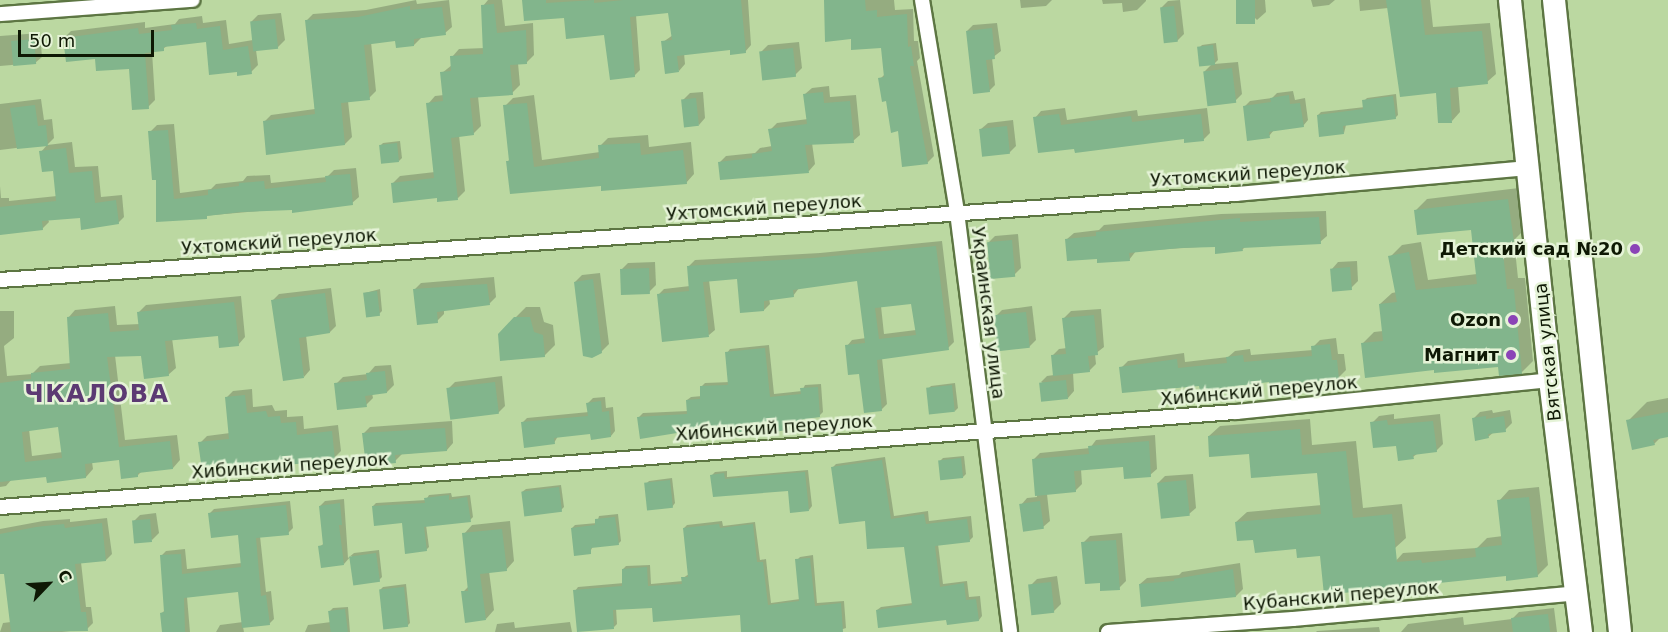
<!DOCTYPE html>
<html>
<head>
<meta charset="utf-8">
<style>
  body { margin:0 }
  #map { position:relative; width:1668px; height:632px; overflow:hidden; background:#bbd8a1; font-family:"DejaVu Sans",sans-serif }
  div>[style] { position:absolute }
  .shadow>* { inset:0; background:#0003 }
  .building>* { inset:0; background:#82b58c; transform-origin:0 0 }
  .roads { filter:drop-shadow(2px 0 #5d7643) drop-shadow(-2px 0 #5d7643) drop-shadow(0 2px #5d7643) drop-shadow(0 -2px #5d7643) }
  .minor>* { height:14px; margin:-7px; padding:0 7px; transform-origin:7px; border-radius:7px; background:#fff }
  .primary>* { height:22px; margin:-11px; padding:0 11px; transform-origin:11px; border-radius:11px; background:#fff }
  .dots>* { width:16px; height:16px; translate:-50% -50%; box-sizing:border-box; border:3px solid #e5f3d7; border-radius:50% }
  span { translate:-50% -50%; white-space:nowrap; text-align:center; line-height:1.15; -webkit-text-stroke:5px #e5f3d7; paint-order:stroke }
  .street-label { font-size:18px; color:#0e1804 }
  .poi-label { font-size:18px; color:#0e1804; font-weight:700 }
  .right { translate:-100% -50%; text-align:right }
  .district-label { font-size:24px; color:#5c3a73; font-weight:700; letter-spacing:1.5px }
  .north { position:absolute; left:18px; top:554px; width:60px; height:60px; -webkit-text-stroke:4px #e5f3d7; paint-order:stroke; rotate:65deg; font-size:16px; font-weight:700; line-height:24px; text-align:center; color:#0e1804 }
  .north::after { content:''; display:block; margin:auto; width:21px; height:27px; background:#0e1804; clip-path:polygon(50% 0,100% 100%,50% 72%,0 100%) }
  .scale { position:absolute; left:18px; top:30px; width:136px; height:27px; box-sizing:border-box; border:3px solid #0e1804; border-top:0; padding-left:8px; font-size:18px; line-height:21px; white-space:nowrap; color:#0e1804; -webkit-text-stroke:4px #e5f3d7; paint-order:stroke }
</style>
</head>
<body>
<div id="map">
  <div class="shadow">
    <div style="clip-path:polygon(416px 0,417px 4px,449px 0,452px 27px,445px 33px,421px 38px,414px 45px,396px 39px,371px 42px,376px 91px,369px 98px,348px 101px,352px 137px,345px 144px,264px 122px,271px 115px,315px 109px,306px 21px,313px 14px,366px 10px)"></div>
    <div style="clip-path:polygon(488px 0,502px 0,505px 26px,533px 23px,534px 55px,527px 62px,518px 63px,520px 85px,512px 93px,478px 96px,481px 126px,473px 134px,459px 135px,465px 191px,458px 198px,438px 196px,392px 184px,400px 176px,435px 172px,428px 104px,435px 96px,444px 95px,442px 73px,452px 65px,452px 57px,459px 49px,485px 48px,483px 6px)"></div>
    <div style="clip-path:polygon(525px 0,748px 0,751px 45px,745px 52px,731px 49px,684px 53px,685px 64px,679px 71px,663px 42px,673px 35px,670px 11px,636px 15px,640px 70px,634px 76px,606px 33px)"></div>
    <div style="clip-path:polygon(824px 0,894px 0,895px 10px,913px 9px,914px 41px,918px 41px,920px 58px,917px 61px,934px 156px,927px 163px,900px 130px,887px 100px,880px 79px,885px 74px,882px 47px,852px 37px)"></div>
    <div style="clip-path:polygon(1020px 0,1052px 0,1046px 6px,1021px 8px)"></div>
    <div style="clip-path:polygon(1102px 0,1146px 0,1146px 1px,1137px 10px,1123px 12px,1122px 3px,1103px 4px)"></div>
    <div style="clip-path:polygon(1180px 0,1184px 34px,1177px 41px,1161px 8px,1168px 1px)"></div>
    <div style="clip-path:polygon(1237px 0,1265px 0,1266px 12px,1257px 20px)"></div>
    <div style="clip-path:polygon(1311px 0,1335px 0,1329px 5px,1313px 7px)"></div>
    <div style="clip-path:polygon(1359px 0,1430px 0,1433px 27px,1490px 23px,1496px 74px,1487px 82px,1458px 85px,1460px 112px,1452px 121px,1438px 91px,1388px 8px,1360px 11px)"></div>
    <div style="clip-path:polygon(281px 13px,285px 40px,278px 47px,256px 50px,258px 65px,251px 72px,238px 70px,207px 41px,168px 45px,163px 49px,152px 51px,155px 100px,148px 107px,131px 68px,96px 57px,64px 38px,71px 31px,145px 22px,145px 28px,175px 24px,179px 19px,202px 16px,203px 23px,226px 20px,229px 44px,253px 40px,251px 22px,258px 15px)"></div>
    <div style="clip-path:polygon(997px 23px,1001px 51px,992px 58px,995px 85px,989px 91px,967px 31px,973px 25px)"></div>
    <div style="clip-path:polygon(40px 33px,42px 57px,35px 63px,0 66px,0 36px)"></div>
    <div style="clip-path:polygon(799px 42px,802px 68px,795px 75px,761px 52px,768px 45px)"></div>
    <div style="clip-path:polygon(1216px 43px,1218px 60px,1214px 64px,1238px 62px,1242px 94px,1235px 101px,1204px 72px,1212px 64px,1199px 48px,1202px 45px)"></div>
    <div style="clip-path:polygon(829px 86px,830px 97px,856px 95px,860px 135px,853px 141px,812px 143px,815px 164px,809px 171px,719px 163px,726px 156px,755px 153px,760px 148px,772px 146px,770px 130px,777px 123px,808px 119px,805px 94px,812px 88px)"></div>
    <div style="clip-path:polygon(1293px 91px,1295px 100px,1305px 98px,1308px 120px,1303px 126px,1274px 130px,1269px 136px,1245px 106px,1250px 101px,1272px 98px,1277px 93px)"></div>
    <div style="clip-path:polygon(703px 92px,705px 118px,699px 125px,683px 100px,690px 93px)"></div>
    <div style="clip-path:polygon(1396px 94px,1398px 115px,1395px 118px,1346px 125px,1344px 133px,1318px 115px,1321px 112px,1365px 107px,1364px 101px,1367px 98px)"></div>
    <div style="clip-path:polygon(534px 95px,542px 160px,600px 152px,600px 146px,608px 138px,648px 135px,649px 147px,691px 142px,694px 174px,686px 183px,602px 185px,507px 162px,511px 158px,505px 106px,513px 98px)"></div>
    <div style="clip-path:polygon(41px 99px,44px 120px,52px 119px,54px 138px,48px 144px,0 150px,0 104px)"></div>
    <div style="clip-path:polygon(1065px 108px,1067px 120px,1137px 110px,1138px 116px,1207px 108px,1210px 133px,1203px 140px,1185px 138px,1076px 147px,1035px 118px,1041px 111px)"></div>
    <div style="clip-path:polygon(1013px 120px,1016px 146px,1009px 153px,981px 129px,988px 123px)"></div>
    <div style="clip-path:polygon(174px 124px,180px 193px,211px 189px,216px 184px,243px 181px,247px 176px,270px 175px,271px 183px,327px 177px,334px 170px,356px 168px,359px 197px,352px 203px,157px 220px,158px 178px,150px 132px,157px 125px)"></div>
    <div style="clip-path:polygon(400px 141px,402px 158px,399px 161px,380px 146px,383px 143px)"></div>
    <div style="clip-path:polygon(72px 142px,75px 167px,98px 166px,101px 197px,122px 195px,124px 217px,118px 223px,81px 216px,48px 219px,49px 222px,42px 229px,0 234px,0 186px,1px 198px,9px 198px,9px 201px,57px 196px,54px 169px,41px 152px,47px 145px)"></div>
    <div style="clip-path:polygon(1519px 188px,1525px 229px,1514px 240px,1518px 278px,1525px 278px,1533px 361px,1522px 372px,1499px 365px,1435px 368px,1363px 343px,1374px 332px,1383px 331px,1380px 304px,1392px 293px,1397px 292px,1390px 257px,1402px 245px,1421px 242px,1428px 280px,1477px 274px,1472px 228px,1416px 210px,1427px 199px)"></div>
    <div style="clip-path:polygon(1326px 211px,1327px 236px,1320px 242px,1246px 246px,1242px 250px,1216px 246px,1136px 251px,1129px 260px,1099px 257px,1067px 239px,1074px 233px,1099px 230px,1104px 225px,1221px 214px)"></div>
    <div style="clip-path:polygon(1018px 234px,1021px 268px,1014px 275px,988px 243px,995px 236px)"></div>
    <div style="clip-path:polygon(evenodd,942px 241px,954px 342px,948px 348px,882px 358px,887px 404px,881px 410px,847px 346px,852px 340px,866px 338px,859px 280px,799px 288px,793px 296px,769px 298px,770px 304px,764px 310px,738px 278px,709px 280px,715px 330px,709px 335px,658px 295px,664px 289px,690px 286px,689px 266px,695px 260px,820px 253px,942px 241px,912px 302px,916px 330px,884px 334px,881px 306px,912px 302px)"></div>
    <div style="clip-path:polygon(1357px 261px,1358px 281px,1351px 288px,1332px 269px,1338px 262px)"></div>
    <div style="clip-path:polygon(655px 262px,656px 285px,649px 292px,621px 270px,628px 263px)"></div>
    <div style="clip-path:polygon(600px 273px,609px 344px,601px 352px,575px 282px,582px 275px)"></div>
    <div style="clip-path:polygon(494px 277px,496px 297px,489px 304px,444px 309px,444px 314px,437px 321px,414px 290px,421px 283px)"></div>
    <div style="clip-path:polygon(331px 288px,336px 326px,330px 332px,306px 335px,310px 370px,304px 377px,273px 300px,279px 294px)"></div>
    <div style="clip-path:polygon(380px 289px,382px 311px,379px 314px,365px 293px)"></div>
    <div style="clip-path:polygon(evenodd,241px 296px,245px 337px,238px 345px,219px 334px,172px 338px,176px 368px,168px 375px,143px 354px,115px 355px,125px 440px,177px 435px,180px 460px,173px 468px,142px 471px,137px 476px,120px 459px,92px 462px,93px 469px,86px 477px,47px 476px,12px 479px,6px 486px,0 487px,0 311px,14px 311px,14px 338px,4px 346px,7px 376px,32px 374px,40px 366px,71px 363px,68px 318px,75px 310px,115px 306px,117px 325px,140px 324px,138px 313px,146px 305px,241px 296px,60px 426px,63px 452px,32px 456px,29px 429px,60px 426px)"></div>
    <div style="clip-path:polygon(1032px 306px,1036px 340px,1029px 347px,995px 317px,1002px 310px)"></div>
    <div style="clip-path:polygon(526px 307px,540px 307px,544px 322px,553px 325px,555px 345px,544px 356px,515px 318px)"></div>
    <div style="clip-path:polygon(1101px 309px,1104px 347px,1095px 354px,1096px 364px,1089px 371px,1073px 372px,1074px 391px,1068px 398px,1041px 382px,1047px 376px,1054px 375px,1052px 356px,1059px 349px,1067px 348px,1064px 318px,1071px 311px)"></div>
    <div style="clip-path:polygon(1336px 338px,1338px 354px,1344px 354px,1346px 370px,1339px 377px,1200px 384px,1121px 368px,1128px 361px,1184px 353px,1185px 362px,1228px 357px,1235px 351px,1250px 349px,1251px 355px,1313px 350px,1313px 347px,1320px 340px)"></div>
    <div style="clip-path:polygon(769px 345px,774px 394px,802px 391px,805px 385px,821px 384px,823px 412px,819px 416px,803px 418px,803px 423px,799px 427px,731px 426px,680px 429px,677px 432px,639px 417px,643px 413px,688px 411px,687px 400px,691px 397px,702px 396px,701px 387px,705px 383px,730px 382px,727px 353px,730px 349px)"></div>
    <div style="clip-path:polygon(391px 365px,394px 385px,387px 392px,372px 393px,373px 398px,366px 405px,336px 384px,343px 377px,368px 374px,375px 366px)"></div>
    <div style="clip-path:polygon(502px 376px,505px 406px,498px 413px,448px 389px,455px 382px)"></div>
    <div style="clip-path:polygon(955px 383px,958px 408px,955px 411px,928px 389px,931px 386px)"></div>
    <div style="clip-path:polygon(252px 389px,253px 407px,272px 405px,275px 411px,287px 410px,287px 417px,303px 416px,304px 429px,338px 425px,341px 451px,334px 458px,200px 443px,207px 436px,230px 433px,226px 398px,233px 391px)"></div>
    <div style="clip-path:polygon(605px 397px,606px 408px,613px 407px,615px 431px,611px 436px,591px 432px,558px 436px,554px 443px,522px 423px,527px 418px,589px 412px,588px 403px,593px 398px)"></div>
    <div style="clip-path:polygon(1668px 398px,1668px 435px,1661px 437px,1654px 444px,1628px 421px,1647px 402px)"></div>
    <div style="clip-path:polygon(1492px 410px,1493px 413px,1510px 410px,1512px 423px,1505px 430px,1494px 432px,1488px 437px,1473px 419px,1480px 412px)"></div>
    <div style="clip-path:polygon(1394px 414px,1394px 419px,1440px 414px,1443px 444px,1436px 451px,1418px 453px,1413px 457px,1372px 423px,1379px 416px)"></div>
    <div style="clip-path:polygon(1310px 419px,1312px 445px,1356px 441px,1363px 508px,1402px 504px,1406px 538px,1395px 548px,1298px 547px,1255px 538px,1236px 522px,1247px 512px,1322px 505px,1319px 472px,1250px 452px,1209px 436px,1220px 426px)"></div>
    <div style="clip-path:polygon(452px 421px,453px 443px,447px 450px,402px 454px,395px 461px,363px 434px,370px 427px)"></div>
    <div style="clip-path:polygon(1155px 435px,1157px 469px,1150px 475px,1124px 466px,1081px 469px,1082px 484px,1075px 491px,1047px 494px,1050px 521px,1043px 527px,1021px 505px,1027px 498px,1037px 497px,1033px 460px,1040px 453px,1090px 448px,1096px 440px)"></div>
    <div style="clip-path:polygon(964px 456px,966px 474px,963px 477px,940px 461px,943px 458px)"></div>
    <div style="clip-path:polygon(885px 457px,894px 516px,928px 511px,929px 521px,971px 516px,973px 537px,969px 541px,938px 544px,943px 584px,967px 581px,969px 597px,980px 596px,982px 616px,979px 620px,877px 610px,881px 607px,913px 603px,905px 545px,866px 520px,833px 467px,836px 464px)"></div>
    <div style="clip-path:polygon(808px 470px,812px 506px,809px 510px,789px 489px,714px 496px,712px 475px,715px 472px,727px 471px,727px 477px)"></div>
    <div style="clip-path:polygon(1193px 474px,1196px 508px,1189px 514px,1158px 483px,1165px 476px)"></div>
    <div style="clip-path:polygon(672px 478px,675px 503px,672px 507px,646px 484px,649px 481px)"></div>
    <div style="clip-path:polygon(561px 485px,564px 507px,561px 510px,522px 492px,526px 489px)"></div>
    <div style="clip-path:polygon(1539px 487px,1548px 565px,1537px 576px,1393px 564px,1403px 553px,1477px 548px,1487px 538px,1503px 536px,1499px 501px,1509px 490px)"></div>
    <div style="clip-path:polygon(451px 493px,452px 497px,470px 495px,473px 517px,470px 520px,426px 525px,429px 547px,426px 550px,403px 522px,373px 506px,376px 503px,426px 500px,429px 495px)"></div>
    <div style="clip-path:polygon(344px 499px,348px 558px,354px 553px,379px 550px,382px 577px,379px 580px,351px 556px,344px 564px,320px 547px,325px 542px,320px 506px,325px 501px)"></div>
    <div style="clip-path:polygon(290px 501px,293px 528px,288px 533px,260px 536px,266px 592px,271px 591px,274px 619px,269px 624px,243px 627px,244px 632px,216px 632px,220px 625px,243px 622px,239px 591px,187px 597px,190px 632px,163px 632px,162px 613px,165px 610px,161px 556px,166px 551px,185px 549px,187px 569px,242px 563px,240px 533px,209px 514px,214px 509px)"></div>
    <div style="clip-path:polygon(156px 513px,159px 533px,152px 540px,133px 522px,140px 515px)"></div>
    <div style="clip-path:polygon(618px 514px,621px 541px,618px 544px,593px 546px,590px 552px,572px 528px,575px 525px,597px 523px,599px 516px)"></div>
    <div style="clip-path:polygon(107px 518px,112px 554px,106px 560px,81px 562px,86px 607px,91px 607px,93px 623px,87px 629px,62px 632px,0 632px,3px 623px,11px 622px,5px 572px,0 573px,0 529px,43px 521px,70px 519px,70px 522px)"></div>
    <div style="clip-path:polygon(510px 521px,514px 561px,506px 570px,489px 571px,494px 610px,486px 619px,463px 592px,469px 586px,464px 534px,472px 525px)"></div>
    <div style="clip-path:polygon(722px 521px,723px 526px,755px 522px,760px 560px,766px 559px,771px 603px,800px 599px,797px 560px,800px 557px,813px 555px,817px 603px,844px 601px,846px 628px,834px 632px,743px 632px,741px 613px,653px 606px,616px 608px,617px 624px,614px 627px,575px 591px,578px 587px,624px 583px,623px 569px,626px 566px,650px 565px,651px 584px,683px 581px,683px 578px,689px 574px,684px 528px,687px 525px)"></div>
    <div style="clip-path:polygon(1122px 533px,1126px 581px,1119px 588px,1101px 581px,1083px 543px,1090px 536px)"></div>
    <div style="clip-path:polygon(1240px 563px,1243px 589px,1236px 596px,1140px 584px,1147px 578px,1179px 575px,1182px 572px)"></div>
    <div style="clip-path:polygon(1057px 576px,1061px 604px,1054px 611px,1030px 586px,1037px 579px)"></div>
    <div style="clip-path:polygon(406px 584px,410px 623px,407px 626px,380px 590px,383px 587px)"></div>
    <div style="clip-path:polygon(348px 607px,350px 632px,305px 632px,308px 625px,331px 622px,330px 611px,333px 608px)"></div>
    <div style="clip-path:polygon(1554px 608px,1557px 632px,1401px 632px,1408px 624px,1463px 617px,1464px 625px,1512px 619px,1519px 612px)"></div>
    <div style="clip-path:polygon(514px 622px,515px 628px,570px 622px,572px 632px,495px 632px,497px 624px)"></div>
    <div style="clip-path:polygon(1379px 627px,1380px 632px,1316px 632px,1317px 631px)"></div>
  </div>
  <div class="building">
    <div style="clip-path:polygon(522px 0,546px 0,546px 3px,594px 0,594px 3px,623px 0,741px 0,746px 53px,730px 55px,730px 50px,677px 56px,679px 72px,665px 74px,661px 41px,672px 40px,668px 13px,630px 17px,635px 77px,610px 80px,604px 35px,566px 39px,564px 18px,524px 21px)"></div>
    <div style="clip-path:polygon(824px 0,865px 0,866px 11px,877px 10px,877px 17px,907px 14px,908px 47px,911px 46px,914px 66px,910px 66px,928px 164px,902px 167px,898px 131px,891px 133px,886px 101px,882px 102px,878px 78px,884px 77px,881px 48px,851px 50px,851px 39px,825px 42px)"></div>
    <div style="left:1236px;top:0;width:19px;height:24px"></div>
    <div style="clip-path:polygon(1386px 0,1421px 0,1425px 35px,1482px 31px,1488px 84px,1450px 88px,1452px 123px,1438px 123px,1436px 93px,1400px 97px)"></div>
    <div style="clip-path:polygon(494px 4px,497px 33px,526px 30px,527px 64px,510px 65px,513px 95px,470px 98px,474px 135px,451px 138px,458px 200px,437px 202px,437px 198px,393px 203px,391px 183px,434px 178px,426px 103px,443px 101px,440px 72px,451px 71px,450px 56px,483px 54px,481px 5px)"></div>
    <div style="clip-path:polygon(410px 6px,410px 10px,442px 7px,446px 35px,414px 39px,414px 46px,396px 48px,395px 41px,364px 45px,370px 100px,341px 103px,345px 145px,266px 155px,263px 121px,315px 114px,305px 20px,358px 17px)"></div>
    <div style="left:1174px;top:6px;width:36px;height:14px;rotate:84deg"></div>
    <div style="left:275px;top:19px;width:30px;height:25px;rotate:84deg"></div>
    <div style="clip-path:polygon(196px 23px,197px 29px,220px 26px,223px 50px,248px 46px,252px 74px,237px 76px,237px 72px,209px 75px,206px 42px,164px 47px,164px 51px,145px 53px,149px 109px,132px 110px,129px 69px,96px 71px,95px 59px,66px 62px,63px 38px,138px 28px,139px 34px,172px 30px,171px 25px)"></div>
    <div style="clip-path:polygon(992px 28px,995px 59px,986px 60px,990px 92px,973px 94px,966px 31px)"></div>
    <div style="left:34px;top:39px;width:25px;height:23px;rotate:85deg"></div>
    <div style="left:1213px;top:45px;width:20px;height:16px;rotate:84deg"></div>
    <div style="left:793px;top:48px;width:29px;height:34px;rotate:84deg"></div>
    <div style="left:1232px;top:68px;width:35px;height:29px;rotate:83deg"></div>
    <div style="clip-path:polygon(823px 92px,824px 103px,850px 101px,854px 143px,805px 145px,809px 173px,720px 180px,718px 162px,752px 158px,752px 154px,772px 151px,768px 129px,807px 124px,803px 94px)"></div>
    <div style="clip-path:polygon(1289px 95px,1290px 104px,1300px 103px,1304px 127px,1269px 132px,1270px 138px,1247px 141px,1243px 106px,1271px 102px,1270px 98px)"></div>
    <div style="clip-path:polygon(1393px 96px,1396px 119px,1343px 126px,1344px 134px,1319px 137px,1317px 115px,1363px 109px,1362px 100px)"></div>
    <div style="left:696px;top:98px;width:28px;height:15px;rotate:84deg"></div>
    <div style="clip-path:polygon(527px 103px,534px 167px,599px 158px,598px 145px,640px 143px,641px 155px,683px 150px,687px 184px,601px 191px,601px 186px,510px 194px,506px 161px,509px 161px,503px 105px)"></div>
    <div style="clip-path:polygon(35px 105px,38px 126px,46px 125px,48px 146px,17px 149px,10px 108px)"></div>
    <div style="clip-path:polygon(1059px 114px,1061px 125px,1131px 116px,1132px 122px,1201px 114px,1204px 141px,1184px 143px,1184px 139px,1075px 153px,1074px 149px,1038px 153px,1033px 117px)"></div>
    <div style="left:1007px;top:126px;width:28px;height:28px;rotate:84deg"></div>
    <div style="clip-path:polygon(168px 130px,174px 199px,208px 195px,208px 190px,239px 186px,239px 183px,264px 181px,265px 189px,326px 182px,325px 176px,350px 174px,353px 205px,292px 213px,292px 210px,241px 212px,207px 216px,207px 219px,156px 222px,156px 180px,152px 180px,148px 131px)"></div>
    <div style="left:397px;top:143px;width:19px;height:18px;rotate:84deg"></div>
    <div style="clip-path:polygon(66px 148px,69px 173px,92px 171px,95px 203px,116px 200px,119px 224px,81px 230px,80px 218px,42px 221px,43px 230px,0 235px,0 207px,56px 201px,53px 171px,42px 172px,39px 151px)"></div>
    <div style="clip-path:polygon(1508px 199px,1514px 242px,1502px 244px,1507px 289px,1514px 289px,1522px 374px,1499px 376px,1498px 367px,1434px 373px,1434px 370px,1365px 378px,1361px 343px,1383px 341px,1379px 304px,1397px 302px,1388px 256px,1409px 252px,1416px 290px,1477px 284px,1471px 230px,1417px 235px,1414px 210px)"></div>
    <div style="clip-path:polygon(1319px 217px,1321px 244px,1242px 248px,1243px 251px,1215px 254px,1215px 247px,1180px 248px,1129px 253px,1130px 261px,1097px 263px,1097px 259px,1067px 261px,1065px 239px,1096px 236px,1096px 232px,1240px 218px,1240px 222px)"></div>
    <div style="left:1012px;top:240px;width:37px;height:25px;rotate:85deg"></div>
    <div style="clip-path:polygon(evenodd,936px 246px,949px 350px,877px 360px,882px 411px,864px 413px,859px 374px,848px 375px,845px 345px,865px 343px,857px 281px,793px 290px,794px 297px,764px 301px,764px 311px,740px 313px,737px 279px,703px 282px,709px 337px,662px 342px,657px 294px,689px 291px,687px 266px,813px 258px,936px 246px,911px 304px,916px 335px,879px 339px,875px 308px,911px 304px)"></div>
    <div style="left:1350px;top:267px;width:23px;height:20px;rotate:85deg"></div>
    <div style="left:649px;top:268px;width:26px;height:29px;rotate:88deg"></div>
    <div style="clip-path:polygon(593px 279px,602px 353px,592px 358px,583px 356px,574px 282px)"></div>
    <div style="clip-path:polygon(487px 284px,490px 305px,437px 312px,438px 323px,417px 325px,413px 289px)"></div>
    <div style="left:377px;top:291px;width:25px;height:14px;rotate:83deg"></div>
    <div style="clip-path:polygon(325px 293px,330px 333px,299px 338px,304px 378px,283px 381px,271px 300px)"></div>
    <div style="clip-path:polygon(evenodd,234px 302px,239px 346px,219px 348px,218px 336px,165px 341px,169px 376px,144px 379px,141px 356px,107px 357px,119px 447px,170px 441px,173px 469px,138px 473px,138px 477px,121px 479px,119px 460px,85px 464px,86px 478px,47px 483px,46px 477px,0 482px,0 383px,31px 379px,31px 373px,70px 369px,67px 317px,108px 313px,110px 332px,139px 330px,137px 312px,234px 302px,58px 427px,62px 458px,25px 462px,22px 432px,58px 427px)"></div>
    <div style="left:1026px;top:312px;width:36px;height:32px;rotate:84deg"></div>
    <div style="clip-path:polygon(1094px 315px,1098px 355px,1088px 356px,1090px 372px,1053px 376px,1051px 355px,1066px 354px,1062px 318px)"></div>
    <div style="clip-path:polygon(514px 317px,530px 317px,534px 332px,543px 335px,545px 357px,500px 361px,498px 334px)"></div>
    <div style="clip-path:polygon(1330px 344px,1332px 360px,1337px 360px,1339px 379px,1269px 386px,1269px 382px,1200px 391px,1199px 386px,1122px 393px,1119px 367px,1177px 359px,1178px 368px,1227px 363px,1226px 357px,1243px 355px,1244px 362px,1312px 356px,1311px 346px)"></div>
    <div style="clip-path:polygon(765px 348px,770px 397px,801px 394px,800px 388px,818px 387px,820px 417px,799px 420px,800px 428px,774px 432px,731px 436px,730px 428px,677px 430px,677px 433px,640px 439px,637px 417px,687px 414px,686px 400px,700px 399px,700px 386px,728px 385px,725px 352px)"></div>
    <div style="clip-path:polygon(385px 371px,387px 393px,365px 396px,367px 407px,337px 410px,334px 383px,367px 380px,366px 373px)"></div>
    <div style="left:1066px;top:380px;width:19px;height:27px;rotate:84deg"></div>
    <div style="left:495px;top:382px;width:32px;height:49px;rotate:83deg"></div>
    <div style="left:952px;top:385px;width:27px;height:26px;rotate:84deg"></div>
    <div style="clip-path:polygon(245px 395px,247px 413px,266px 411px,268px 417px,280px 416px,281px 423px,296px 422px,297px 435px,332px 431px,335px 460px,258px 468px,232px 468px,232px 466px,202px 470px,198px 442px,229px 439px,225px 397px)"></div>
    <div style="clip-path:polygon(601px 401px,602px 412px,609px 411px,611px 437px,591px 440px,590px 434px,554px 438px,555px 444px,524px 448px,521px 422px,588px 416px,586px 403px)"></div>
    <div style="clip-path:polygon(1668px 412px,1668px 437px,1653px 440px,1655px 445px,1632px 450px,1626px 420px)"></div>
    <div style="clip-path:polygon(1486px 416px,1486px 419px,1504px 416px,1506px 432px,1488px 434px,1489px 438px,1475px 441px,1472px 418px)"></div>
    <div style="clip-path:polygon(1387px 420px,1388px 425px,1433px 421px,1437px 452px,1413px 455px,1414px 459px,1398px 461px,1396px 446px,1373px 448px,1370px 422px)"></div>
    <div style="clip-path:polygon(445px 428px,447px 451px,395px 455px,396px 463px,366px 466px,362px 433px)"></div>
    <div style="clip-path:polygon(1300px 429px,1302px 455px,1346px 451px,1353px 518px,1392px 514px,1397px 562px,1421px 560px,1422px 563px,1476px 557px,1475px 548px,1502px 545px,1497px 500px,1529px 497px,1538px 577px,1506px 581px,1506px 576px,1324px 595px,1320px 556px,1297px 558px,1296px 549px,1255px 553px,1253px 540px,1237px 541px,1235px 522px,1321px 514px,1317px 473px,1251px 478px,1249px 454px,1209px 457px,1208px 436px)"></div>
    <div style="clip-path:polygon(1149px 441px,1151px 477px,1124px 479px,1123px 467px,1074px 471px,1076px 492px,1035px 496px,1032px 459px,1089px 454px,1088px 446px)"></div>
    <div style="left:961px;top:458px;width:20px;height:23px;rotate:84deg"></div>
    <div style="clip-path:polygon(882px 460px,891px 519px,924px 514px,926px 524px,967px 519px,970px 542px,935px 546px,940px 587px,964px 583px,966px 600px,976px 599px,979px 621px,947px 625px,946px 620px,878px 628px,876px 610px,912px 605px,904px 547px,867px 549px,865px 521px,839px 524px,831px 467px)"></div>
    <div style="clip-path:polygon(805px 472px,809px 511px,790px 513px,788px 491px,713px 497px,710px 475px,724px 473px,725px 479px)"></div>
    <div style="left:670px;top:480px;width:28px;height:26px;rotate:84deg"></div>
    <div style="left:1186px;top:480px;width:36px;height:29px;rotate:84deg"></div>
    <div style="left:559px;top:487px;width:25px;height:38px;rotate:83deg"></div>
    <div style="clip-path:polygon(449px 495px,449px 500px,467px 497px,471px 522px,424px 527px,427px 551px,405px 554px,402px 523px,374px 526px,372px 506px,425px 503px,424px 498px)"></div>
    <div style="left:1040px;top:501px;width:28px;height:21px;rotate:82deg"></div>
    <div style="clip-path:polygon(340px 503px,342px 525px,339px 525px,344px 565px,321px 568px,318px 546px,323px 545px,319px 506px)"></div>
    <div style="clip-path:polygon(286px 505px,289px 535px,256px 538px,261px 596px,266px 595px,270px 625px,242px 628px,238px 592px,184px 598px,185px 632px,162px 632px,160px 613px,164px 612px,160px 555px,181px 554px,182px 574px,241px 567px,238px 535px,211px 538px,208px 513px)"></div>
    <div style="clip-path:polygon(615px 517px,619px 545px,591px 548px,591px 554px,574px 556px,571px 528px,595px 525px,595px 519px)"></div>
    <div style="left:150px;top:519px;width:23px;height:18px;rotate:85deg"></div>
    <div style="clip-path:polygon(102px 523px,106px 561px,75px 564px,81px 612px,86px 612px,88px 631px,11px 632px,4px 574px,0 574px,0 534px,36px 527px,64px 524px,65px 528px)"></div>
    <div style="clip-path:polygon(719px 524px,720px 528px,753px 524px,757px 562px,763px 562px,768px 605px,799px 601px,795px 559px,810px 558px,815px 606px,841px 603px,843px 632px,741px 632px,740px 615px,653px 622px,652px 608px,613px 610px,614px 629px,577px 632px,573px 590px,622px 586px,622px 569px,647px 567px,648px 586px,682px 584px,681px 577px,688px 577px,683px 528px)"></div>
    <div style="clip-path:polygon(502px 529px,507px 571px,480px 574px,486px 620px,465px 623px,461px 591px,468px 591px,462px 533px)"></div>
    <div style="clip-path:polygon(1116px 540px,1120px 590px,1100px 591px,1100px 583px,1085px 584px,1081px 542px)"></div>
    <div style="left:376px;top:553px;width:29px;height:27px;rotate:82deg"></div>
    <div style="clip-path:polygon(1233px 569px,1236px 597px,1141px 607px,1139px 584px,1174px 581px,1174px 579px)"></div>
    <div style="left:1051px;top:582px;width:31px;height:23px;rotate:84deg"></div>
    <div style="left:404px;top:587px;width:40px;height:25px;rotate:84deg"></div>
    <div style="left:345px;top:609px;width:23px;height:17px;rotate:83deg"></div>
    <div style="clip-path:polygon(1548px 614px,1550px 632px,1513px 632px,1511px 618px)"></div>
  </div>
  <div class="roads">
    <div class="minor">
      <div style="left:922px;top:0;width:215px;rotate:80.6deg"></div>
      <div style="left:957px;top:212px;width:423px;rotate:82.8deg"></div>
      <div style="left:0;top:14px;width:193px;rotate:-4.2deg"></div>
      <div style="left:0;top:280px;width:1239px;rotate:-3.98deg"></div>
      <div style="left:1236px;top:194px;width:295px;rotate:-5.1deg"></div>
      <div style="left:0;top:507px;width:1240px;rotate:-4.4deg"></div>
      <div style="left:1236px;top:412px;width:316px;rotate:-5.8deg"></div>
      <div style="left:1108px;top:632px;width:185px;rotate:-4deg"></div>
      <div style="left:1293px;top:619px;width:285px;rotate:-5.2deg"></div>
    </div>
    <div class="primary">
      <div style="left:1510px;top:0;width:382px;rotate:84deg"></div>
      <div style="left:1550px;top:380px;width:254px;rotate:83deg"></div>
      <div style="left:1554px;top:0;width:635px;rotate:84.04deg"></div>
    </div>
  </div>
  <div class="dots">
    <div style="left:1635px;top:249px;background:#8b44b7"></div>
    <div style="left:1513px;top:320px;background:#8b44b7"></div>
    <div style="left:1511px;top:355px;background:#8b44b7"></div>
  </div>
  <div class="street-label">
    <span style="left:1248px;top:174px;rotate:-4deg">Ухтомский переулок</span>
    <span style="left:764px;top:208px;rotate:-4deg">Ухтомский переулок</span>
    <span style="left:279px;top:242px;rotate:-4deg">Ухтомский переулок</span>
    <span style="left:988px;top:313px;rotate:83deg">Украинская улица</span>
    <span style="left:1548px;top:352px;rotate:-96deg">Вятская улица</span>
    <span style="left:1259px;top:391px;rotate:-5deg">Хибинский переулок</span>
    <span style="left:774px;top:428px;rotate:-4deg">Хибинский переулок</span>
    <span style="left:290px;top:466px;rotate:-4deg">Хибинский переулок</span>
    <span style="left:1341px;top:596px;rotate:-5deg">Кубанский переулок</span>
  </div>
  <div class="poi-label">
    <span class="right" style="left:1623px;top:249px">Детский сад №20</span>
    <span class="right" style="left:1501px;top:320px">Ozon</span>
    <span class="right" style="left:1499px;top:355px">Магнит</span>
  </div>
  <div class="district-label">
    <span style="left:97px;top:395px">ЧКАЛОВА</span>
  </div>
  <div class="north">С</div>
  <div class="scale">50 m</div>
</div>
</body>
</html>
